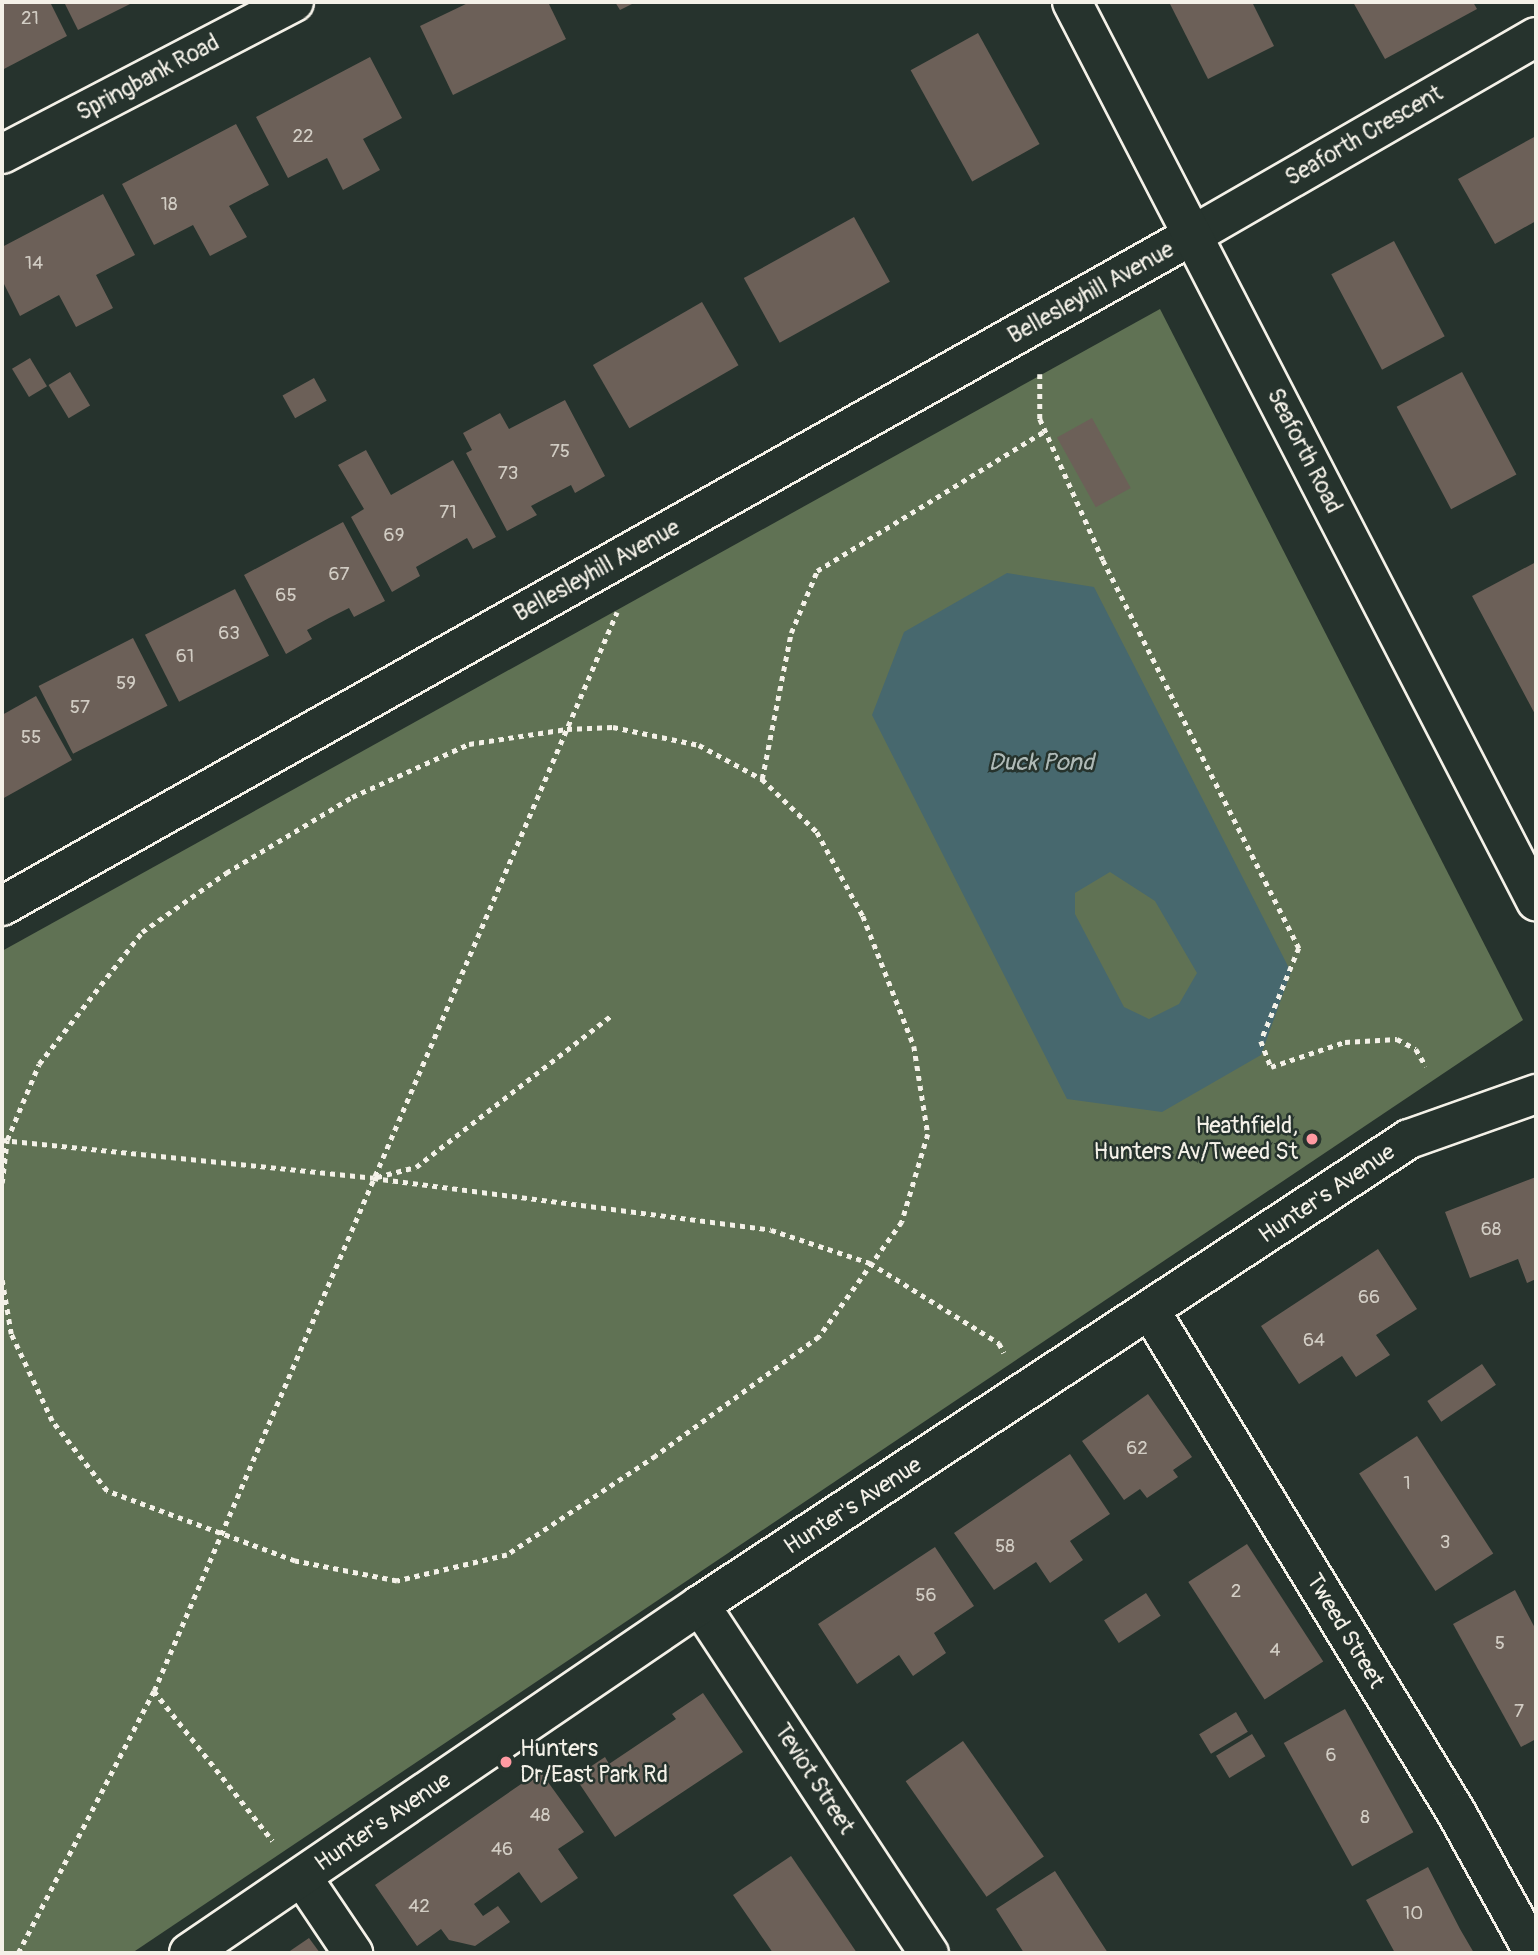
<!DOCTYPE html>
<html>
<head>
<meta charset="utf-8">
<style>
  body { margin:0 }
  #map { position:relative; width:1538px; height:1955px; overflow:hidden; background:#26332d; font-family:Pangolin,sans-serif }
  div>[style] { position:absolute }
  .green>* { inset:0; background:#607254 }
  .water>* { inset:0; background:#47686e }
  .building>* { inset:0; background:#6c6058; transform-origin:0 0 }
  .path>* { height:4.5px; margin-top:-2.25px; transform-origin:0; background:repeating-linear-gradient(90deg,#f4f1e8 0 5px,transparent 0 10px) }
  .roads { filter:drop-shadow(2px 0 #f4f1e8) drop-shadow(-2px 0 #f4f1e8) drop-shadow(0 2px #f4f1e8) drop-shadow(0 -2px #f4f1e8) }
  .street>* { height:38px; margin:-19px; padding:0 19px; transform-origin:19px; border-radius:19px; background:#26332d }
  .secondary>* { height:38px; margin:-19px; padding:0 19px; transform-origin:19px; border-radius:19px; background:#26332d }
  .dots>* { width:19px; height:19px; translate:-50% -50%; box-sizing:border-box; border:4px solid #26332d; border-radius:50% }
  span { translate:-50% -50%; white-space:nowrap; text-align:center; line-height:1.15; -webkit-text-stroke:5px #26332d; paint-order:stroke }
  .number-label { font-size:19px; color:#d2cdc4 }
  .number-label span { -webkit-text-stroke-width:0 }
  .street-label { font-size:23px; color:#f4f1e8 }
  .poi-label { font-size:23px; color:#f4f1e8 }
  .right { translate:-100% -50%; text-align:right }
  .left { translate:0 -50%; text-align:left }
  .water-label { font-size:24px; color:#afbab7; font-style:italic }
  .frame { position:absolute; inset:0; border:4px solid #f4f1e8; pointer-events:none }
</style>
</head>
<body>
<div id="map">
  <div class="green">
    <div style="clip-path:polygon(1160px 309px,1523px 1020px,132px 1953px,2px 1953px,2px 951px)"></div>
  </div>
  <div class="water">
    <div style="clip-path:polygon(evenodd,1007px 573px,1094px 587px,1291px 972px,1261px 1055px,1162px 1112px,1067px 1099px,872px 715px,904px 632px,1007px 573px,1110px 872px,1155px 901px,1197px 973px,1179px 1004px,1149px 1019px,1124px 1007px,1075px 914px,1075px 893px,1110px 872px)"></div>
  </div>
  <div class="building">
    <div style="clip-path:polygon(2px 2px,50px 2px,67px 36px,2px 70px)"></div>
    <div style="clip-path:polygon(64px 2px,134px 2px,78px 30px)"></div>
    <div style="clip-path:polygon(470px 2px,548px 2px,566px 39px,453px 95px,420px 26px)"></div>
    <div style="clip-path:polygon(615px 2px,636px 2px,620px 10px)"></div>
    <div style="clip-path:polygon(1169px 2px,1252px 2px,1274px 46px,1208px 79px)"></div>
    <div style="clip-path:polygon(1353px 2px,1473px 2px,1477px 9px,1385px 59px)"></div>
    <div style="left:978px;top:33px;width:127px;height:77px;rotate:61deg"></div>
    <div style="clip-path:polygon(370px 57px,402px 118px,363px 139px,380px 170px,343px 190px,327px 158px,288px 178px,256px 117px)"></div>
    <div style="clip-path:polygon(236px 124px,269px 185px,229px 206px,247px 237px,210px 256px,193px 225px,154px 245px,122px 184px)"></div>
    <div style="clip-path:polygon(1536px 136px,1536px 221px,1495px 244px,1458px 179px)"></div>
    <div style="clip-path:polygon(103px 194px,135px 255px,96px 275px,113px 308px,76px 327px,59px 295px,20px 316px,2px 280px,2px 247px)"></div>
    <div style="left:854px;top:217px;width:74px;height:126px;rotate:61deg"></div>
    <div style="left:1394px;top:241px;width:108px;height:71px;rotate:62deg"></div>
    <div style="left:702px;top:302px;width:73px;height:126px;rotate:60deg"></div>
    <div style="left:30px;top:358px;width:33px;height:21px;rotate:59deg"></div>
    <div style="left:70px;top:372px;width:39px;height:25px;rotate:59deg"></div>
    <div style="left:1462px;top:372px;width:116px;height:74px;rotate:62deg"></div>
    <div style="left:314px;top:378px;width:26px;height:36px;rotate:61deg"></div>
    <div style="clip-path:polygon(565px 400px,605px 476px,575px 493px,571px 485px,531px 506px,537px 515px,507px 531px,466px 453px,472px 450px,463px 433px,500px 413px,509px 429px)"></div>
    <div style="left:1092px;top:418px;width:80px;height:40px;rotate:61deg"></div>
    <div style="clip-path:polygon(366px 450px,391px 495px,453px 460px,496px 537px,473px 549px,467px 538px,416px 567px,420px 576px,392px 592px,351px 517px,364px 509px,338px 465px)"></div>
    <div style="clip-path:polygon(343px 522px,385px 601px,354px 617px,349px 608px,329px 618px,307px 630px,312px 639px,286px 654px,244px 575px)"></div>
    <div style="clip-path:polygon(1536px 562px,1536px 716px,1472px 596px)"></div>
    <div style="left:235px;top:589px;width:75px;height:101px;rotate:63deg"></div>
    <div style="left:133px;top:638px;width:76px;height:106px;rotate:63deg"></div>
    <div style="clip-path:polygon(36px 696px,72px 760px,2px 799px,2px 715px)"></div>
    <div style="clip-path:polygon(1536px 1177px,1536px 1279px,1527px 1283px,1518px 1259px,1470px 1278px,1445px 1212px)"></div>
    <div style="clip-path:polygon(1378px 1249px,1417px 1309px,1376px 1335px,1390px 1355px,1356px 1377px,1342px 1356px,1299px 1384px,1261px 1326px)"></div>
    <div style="left:1482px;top:1364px;width:25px;height:66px;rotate:56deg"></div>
    <div style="clip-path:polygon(1148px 1394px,1192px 1457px,1173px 1470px,1178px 1477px,1147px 1498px,1140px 1489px,1124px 1500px,1082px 1441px)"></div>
    <div style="left:1417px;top:1436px;width:140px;height:69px;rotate:57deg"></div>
    <div style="clip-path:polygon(1070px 1454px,1110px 1514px,1070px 1541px,1083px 1560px,1050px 1583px,1036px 1562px,994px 1590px,954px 1533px)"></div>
    <div style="left:1247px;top:1544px;width:140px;height:70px;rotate:57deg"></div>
    <div style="clip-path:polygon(935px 1547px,974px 1606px,934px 1633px,946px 1653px,913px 1676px,899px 1655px,857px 1684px,818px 1624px)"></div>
    <div style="clip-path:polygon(1515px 1590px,1536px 1630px,1536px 1739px,1521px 1747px,1453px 1624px)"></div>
    <div style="left:1146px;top:1593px;width:27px;height:50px;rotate:57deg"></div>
    <div style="clip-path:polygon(703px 1693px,743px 1752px,615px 1837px,575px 1777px,605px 1757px,609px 1764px,676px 1719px,672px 1714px)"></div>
    <div style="left:1345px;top:1709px;width:141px;height:70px;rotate:61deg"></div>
    <div style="left:1236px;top:1712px;width:23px;height:43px;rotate:59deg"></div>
    <div style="left:1252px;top:1734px;width:26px;height:42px;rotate:59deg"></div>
    <div style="left:963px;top:1741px;width:141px;height:70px;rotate:55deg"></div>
    <div style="clip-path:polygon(540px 1771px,584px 1832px,558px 1849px,578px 1878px,541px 1903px,519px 1872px,474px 1904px,483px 1916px,498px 1906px,510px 1922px,475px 1946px,449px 1940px,441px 1929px,417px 1946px,375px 1885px)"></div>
    <div style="clip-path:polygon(791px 1856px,830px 1913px,857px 1953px,773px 1953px,733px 1895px)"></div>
    <div style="clip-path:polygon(1428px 1867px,1460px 1929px,1474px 1953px,1395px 1953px,1366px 1900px)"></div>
    <div style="clip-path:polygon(1055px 1871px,1093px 1930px,1108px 1953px,1024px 1953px,996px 1909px)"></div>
    <div style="clip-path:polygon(309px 1938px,320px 1953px,287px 1953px)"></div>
  </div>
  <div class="path">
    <div style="left:1040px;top:374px;width:45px;rotate:90deg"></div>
    <div style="left:1040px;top:419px;width:154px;rotate:65.9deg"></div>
    <div style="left:1103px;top:560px;width:435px;rotate:63.2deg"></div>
    <div style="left:1299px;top:948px;width:100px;rotate:112.2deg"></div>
    <div style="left:1261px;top:1041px;width:28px;rotate:69deg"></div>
    <div style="left:1271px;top:1067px;width:78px;rotate:-18.7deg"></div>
    <div style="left:1345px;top:1042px;width:52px;rotate:-3.3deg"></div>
    <div style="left:1397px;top:1039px;width:21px;rotate:28deg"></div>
    <div style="left:1416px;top:1049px;width:20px;rotate:60deg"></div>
    <div style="left:762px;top:779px;width:149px;rotate:-78.8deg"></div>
    <div style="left:791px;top:633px;width:67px;rotate:-67.2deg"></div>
    <div style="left:817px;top:571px;width:269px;rotate:-31.6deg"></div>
    <div style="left:2px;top:1140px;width:373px;rotate:5.8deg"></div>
    <div style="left:373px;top:1178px;width:401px;rotate:7.4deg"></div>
    <div style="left:771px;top:1230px;width:104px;rotate:18.4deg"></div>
    <div style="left:870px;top:1263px;width:152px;rotate:31.8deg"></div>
    <div style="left:999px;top:1343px;width:11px;rotate:63deg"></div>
    <div style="left:377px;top:1177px;width:40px;rotate:-14.4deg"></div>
    <div style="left:416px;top:1167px;width:247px;rotate:-37.8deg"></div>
    <div style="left:2px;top:1183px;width:43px;rotate:-83.4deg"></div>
    <div style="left:7px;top:1140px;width:82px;rotate:-67.2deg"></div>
    <div style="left:39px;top:1064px;width:167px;rotate:-52deg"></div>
    <div style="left:142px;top:932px;width:103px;rotate:-35.1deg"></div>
    <div style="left:226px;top:873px;width:147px;rotate:-31.1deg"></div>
    <div style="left:352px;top:797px;width:128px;rotate:-24.4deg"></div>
    <div style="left:469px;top:744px;width:99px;rotate:-8.7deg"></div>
    <div style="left:567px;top:729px;width:46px;rotate:-2.5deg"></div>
    <div style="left:613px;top:727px;width:88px;rotate:11.8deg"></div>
    <div style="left:699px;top:745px;width:72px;rotate:28.4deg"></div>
    <div style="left:762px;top:779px;width:76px;rotate:43.9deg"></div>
    <div style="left:817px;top:832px;width:96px;rotate:61.3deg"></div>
    <div style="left:863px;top:916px;width:140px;rotate:68.6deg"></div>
    <div style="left:914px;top:1046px;width:89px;rotate:81deg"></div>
    <div style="left:928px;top:1134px;width:92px;rotate:106.5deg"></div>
    <div style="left:902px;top:1222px;width:142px;rotate:125.8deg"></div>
    <div style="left:819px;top:1337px;width:202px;rotate:143.9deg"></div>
    <div style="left:656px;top:1456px;width:179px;rotate:146.4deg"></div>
    <div style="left:507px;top:1555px;width:113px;rotate:166.7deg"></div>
    <div style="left:397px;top:1581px;width:104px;rotate:-168.9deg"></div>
    <div style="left:295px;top:1561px;width:201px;rotate:-159.6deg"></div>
    <div style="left:107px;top:1491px;width:89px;rotate:-128.2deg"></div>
    <div style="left:52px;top:1421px;width:96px;rotate:-115.2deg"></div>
    <div style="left:11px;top:1334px;width:55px;rotate:-99.5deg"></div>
    <div style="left:154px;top:1691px;width:191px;rotate:51.6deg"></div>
    <div style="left:18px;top:1953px;width:295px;rotate:-62.6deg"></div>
    <div style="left:154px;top:1691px;width:1174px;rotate:-66.78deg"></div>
  </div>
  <div class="roads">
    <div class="street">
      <div style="left:2px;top:154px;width:329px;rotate:-27.5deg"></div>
      <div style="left:2px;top:906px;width:1367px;rotate:-29.4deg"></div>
      <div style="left:1193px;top:235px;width:396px;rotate:-30deg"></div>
      <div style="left:1151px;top:1312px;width:586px;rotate:58.62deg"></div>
      <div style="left:1456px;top:1812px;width:161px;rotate:61deg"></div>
      <div style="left:700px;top:1605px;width:417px;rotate:56.7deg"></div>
      <div style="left:302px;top:1877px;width:92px;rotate:56.1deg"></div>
    </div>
    <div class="secondary">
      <div style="left:1072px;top:2px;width:1012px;rotate:62.7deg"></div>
      <div style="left:189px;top:1953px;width:618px;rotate:-34.26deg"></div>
      <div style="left:700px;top:1605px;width:848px;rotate:-33.32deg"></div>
      <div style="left:1409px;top:1139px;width:135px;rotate:-19.5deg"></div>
    </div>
  </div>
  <div class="dots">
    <div style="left:1312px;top:1139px;background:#ff9aa2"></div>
    <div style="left:506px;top:1762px;background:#ff9aa2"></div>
  </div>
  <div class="number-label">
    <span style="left:30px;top:19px">21</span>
    <span style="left:303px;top:137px">22</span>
    <span style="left:169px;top:205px">18</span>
    <span style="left:34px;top:264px">14</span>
    <span style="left:560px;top:452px">75</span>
    <span style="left:508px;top:474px">73</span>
    <span style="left:448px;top:513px">71</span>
    <span style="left:394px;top:536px">69</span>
    <span style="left:339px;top:575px">67</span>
    <span style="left:286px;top:596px">65</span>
    <span style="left:229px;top:634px">63</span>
    <span style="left:185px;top:657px">61</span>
    <span style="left:126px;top:684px">59</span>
    <span style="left:80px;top:708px">57</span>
    <span style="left:31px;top:738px">55</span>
    <span style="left:1491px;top:1230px">68</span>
    <span style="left:1369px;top:1298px">66</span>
    <span style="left:1314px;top:1341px">64</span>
    <span style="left:1137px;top:1449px">62</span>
    <span style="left:1407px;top:1484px">1</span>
    <span style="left:1445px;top:1543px">3</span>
    <span style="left:1005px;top:1547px">58</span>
    <span style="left:1236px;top:1592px">2</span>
    <span style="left:926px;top:1596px">56</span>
    <span style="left:1500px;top:1644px">5</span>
    <span style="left:1275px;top:1651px">4</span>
    <span style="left:1519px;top:1712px">7</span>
    <span style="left:1331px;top:1756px">6</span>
    <span style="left:540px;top:1816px">48</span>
    <span style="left:1365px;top:1818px">8</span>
    <span style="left:502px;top:1850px">46</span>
    <span style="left:419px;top:1907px">42</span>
    <span style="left:1413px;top:1914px">10</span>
  </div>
  <div class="street-label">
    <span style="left:148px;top:78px;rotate:-28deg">Springbank Road</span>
    <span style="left:1364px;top:136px;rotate:-30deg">Seaforth Crescent</span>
    <span style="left:1091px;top:293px;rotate:-29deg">Bellesleyhill Avenue</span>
    <span style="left:1304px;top:451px;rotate:63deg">Seaforth Road</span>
    <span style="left:597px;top:571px;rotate:-29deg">Bellesleyhill Avenue</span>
    <span style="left:1327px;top:1194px;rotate:-34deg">Hunter's Avenue</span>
    <span style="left:853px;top:1506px;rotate:-33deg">Hunter's Avenue</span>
    <span style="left:1345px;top:1631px;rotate:59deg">Tweed Street</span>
    <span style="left:814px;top:1779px;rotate:57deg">Teviot Street</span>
    <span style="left:383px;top:1822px;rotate:-34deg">Hunter's Avenue</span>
  </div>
  <div class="poi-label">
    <span class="right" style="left:1298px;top:1139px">Heathfield,<br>Hunters Av/Tweed St</span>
    <span class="left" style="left:520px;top:1762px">Hunters<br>Dr/East Park Rd</span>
  </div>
  <div class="water-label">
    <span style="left:1041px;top:763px">Duck Pond</span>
  </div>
  <div class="frame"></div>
</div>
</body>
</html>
